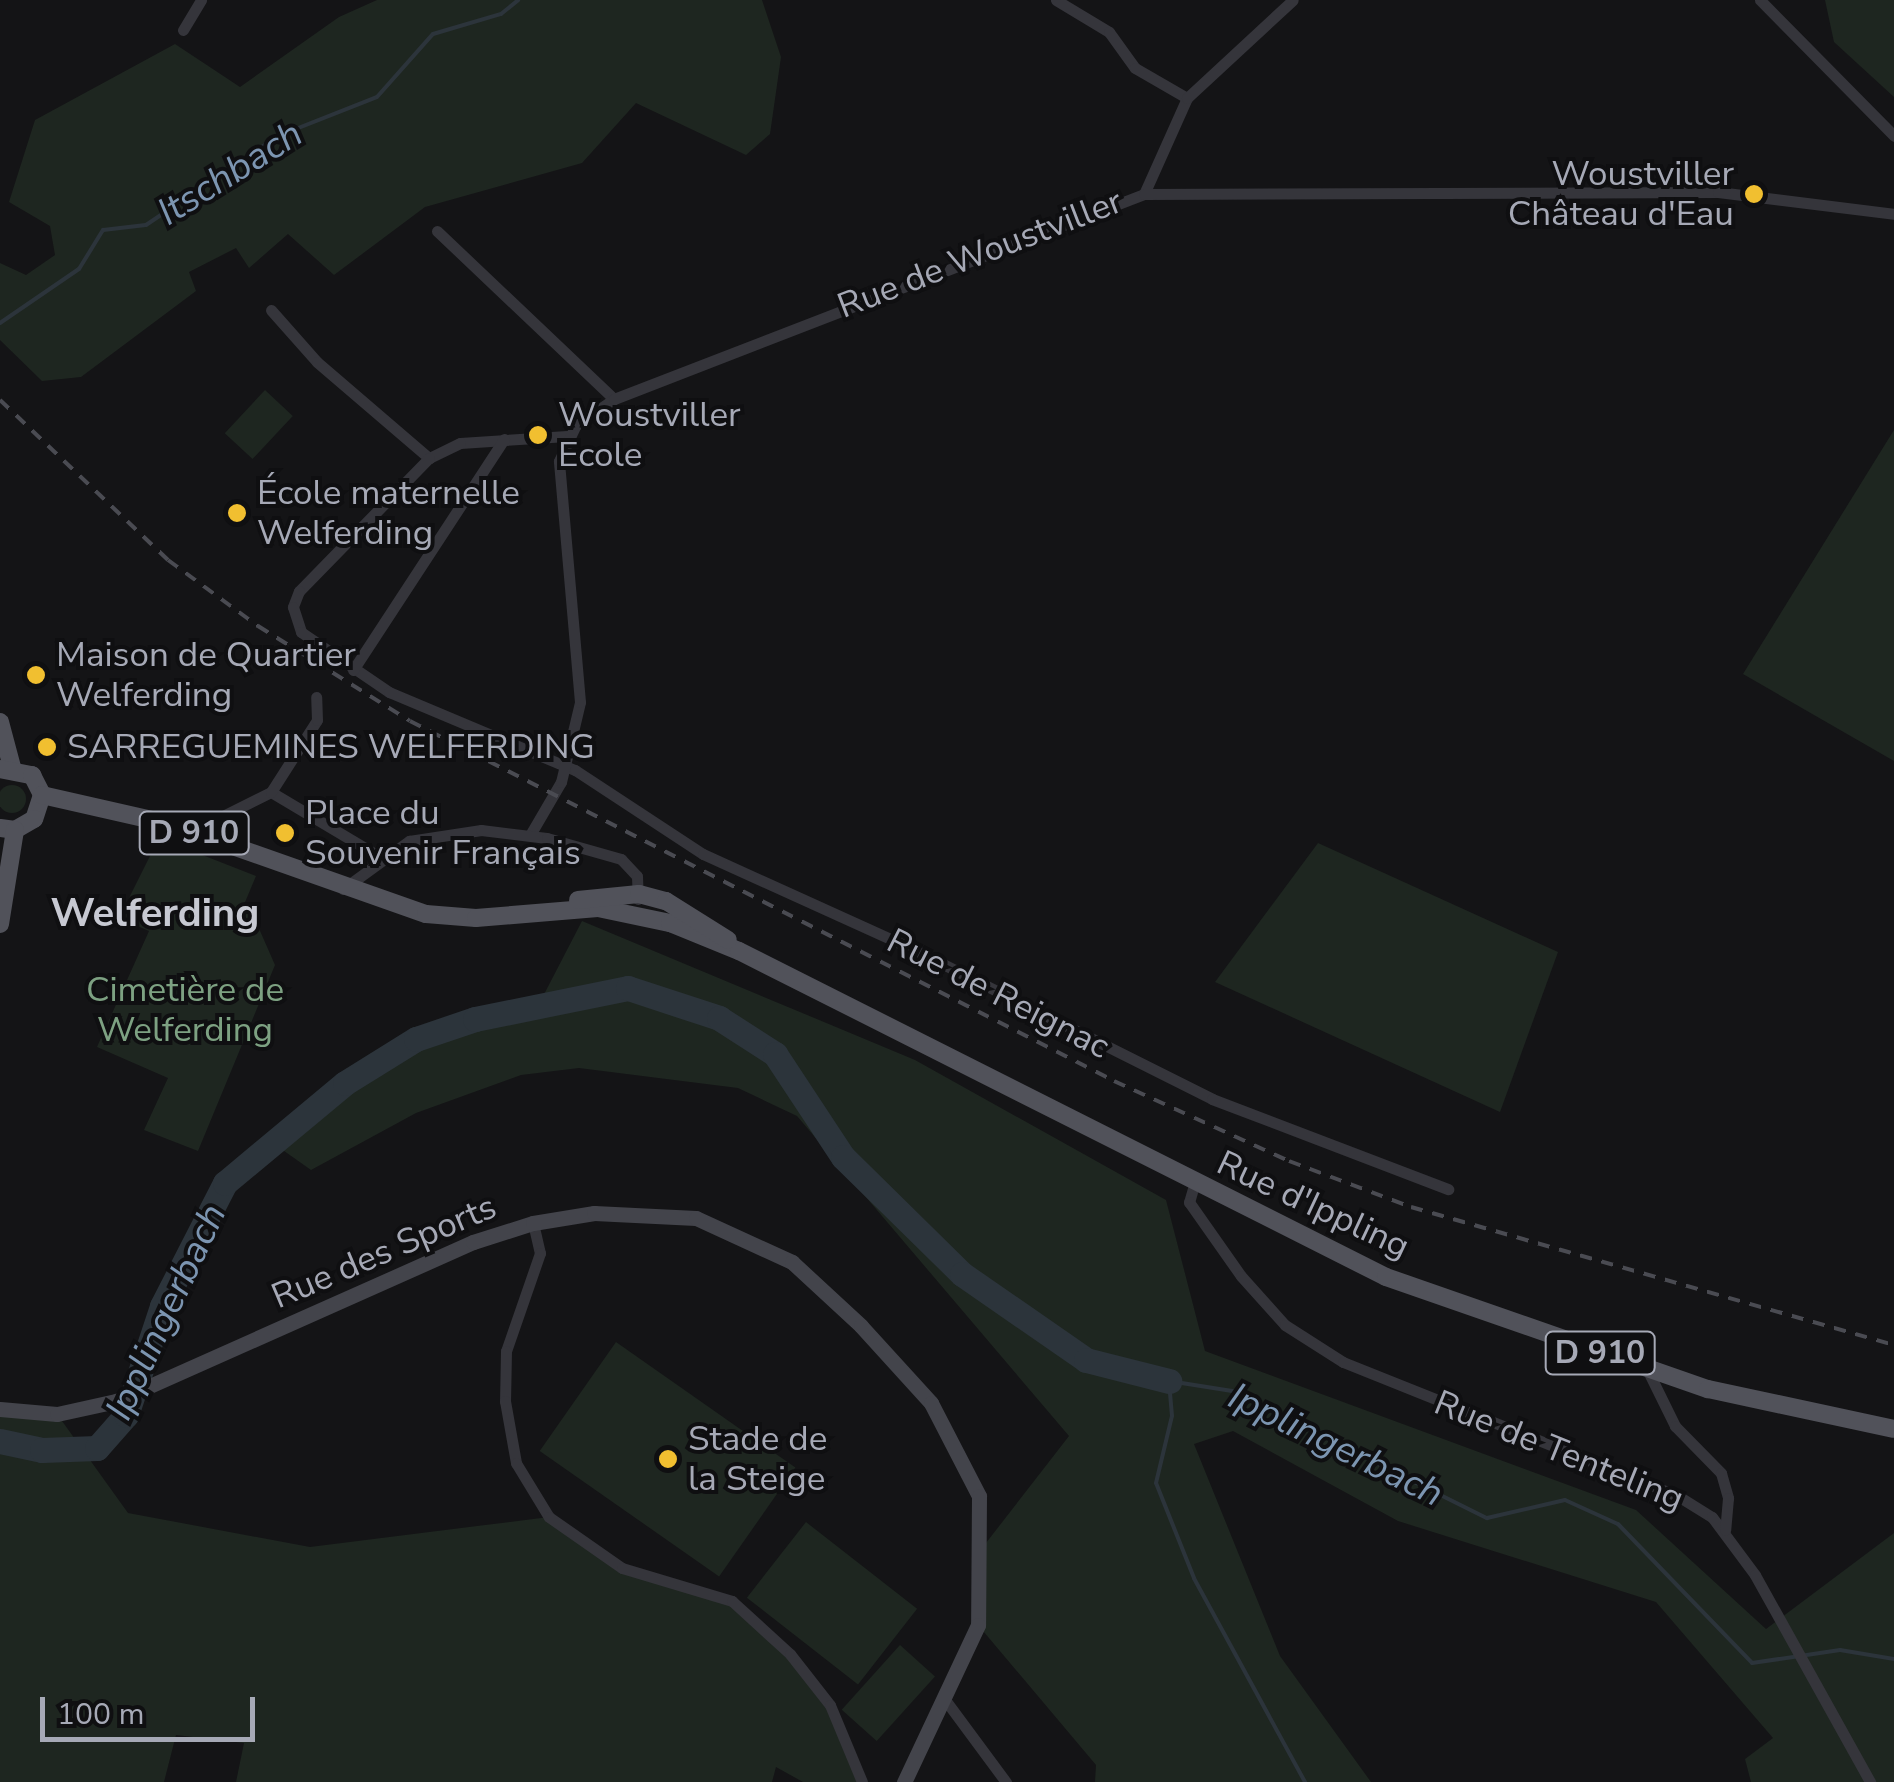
<!DOCTYPE html>
<html>
<head>
<meta charset="utf-8">
<style>
  body { margin:0 }
  #map { position:relative; width:1894px; height:1782px; overflow:hidden; background:#141416; font-family:"Nunito Sans",sans-serif }
  div>[style] { position:absolute }
  .green>* { inset:0; background:#1e2620; transform-origin:0 0 }
  .round { border-radius:50% }
  .stream>* { height:4px; margin:-2px; padding:0 2px; transform-origin:2px; border-radius:2px; background:#2c343b }
  .river>* { height:25px; margin:-12.5px; padding:0 12.5px; transform-origin:12.5px; border-radius:12.5px; background:#2c343b }
  .street>* { height:11px; margin:-5.5px; padding:0 5.5px; transform-origin:5.5px; border-radius:5.5px; background:#35353b }
  .secondary>* { height:15px; margin:-7.5px; padding:0 7.5px; transform-origin:7.5px; border-radius:7.5px; background:#43444b }
  .primary>* { height:18px; margin:-9px; padding:0 9px; transform-origin:9px; border-radius:9px; background:#51525a }
  .rail>* { height:4px; margin-top:-2px; transform-origin:0; background:repeating-linear-gradient(90deg,#4a4b52 0 12px,transparent 0 22px) }
  .dots>* { width:28px; height:28px; translate:-50% -50%; box-sizing:border-box; border:5px solid #0f0f11; border-radius:50% }
  span { translate:-50% -50%; white-space:nowrap; text-align:center; line-height:1.15; -webkit-text-stroke:8px #0f0f11; paint-order:stroke }
  .shield-label span { padding:2px 8px; background:#0f0f11; border:2px solid; border-radius:8px; -webkit-text-stroke-width:0 }
  .shield-label { font-size:32px; color:#a6a9b6; font-weight:700 }
  .poi-label { font-size:35px; color:#a6a9b6 }
  .right { translate:-100% -50%; text-align:right }
  .left { translate:0 -50%; text-align:left }
  .street-label { font-size:35px; color:#a6a9b6 }
  .park-label { font-size:35px; color:#7da182 }
  .water-label { font-size:38px; color:#7c95b1; font-style:italic }
  .quarter-label { font-size:40px; color:#c7c9d2; font-weight:700 }
  .scale { position:absolute; left:40px; top:1697px; width:215px; height:45px; box-sizing:border-box; border:5px solid #a6a9b6; border-top:0; padding-left:12px; font-size:30px; line-height:35px; white-space:nowrap; color:#a6a9b6; -webkit-text-stroke:8px #0f0f11; paint-order:stroke }
</style>
</head>
<body>
<div id="map">
  <div class="green">
    <div style="clip-path:polygon(377px 0,762px 0,781px 57px,770px 134px,746px 155px,636px 103px,582px 163px,425px 207px,334px 275px,288px 234px,249px 268px,236px 248px,189px 272px,196px 291px,81px 377px,42px 381px,0 340px,0 263px,26px 275px,55px 255px,50px 226px,9px 202px,35px 120px,175px 44px,240px 87px,339px 17px)"></div>
    <div style="clip-path:polygon(1825px 0,1894px 0,1894px 97px,1834px 42px)"></div>
    <div style="left:265px;top:390px;width:38px;height:59px;rotate:43deg"></div>
    <div style="clip-path:polygon(1894px 430px,1894px 761px,1743px 674px)"></div>
    <div class="round" style="left:-2px;top:785px;width:28px;height:28px"></div>
    <div style="clip-path:polygon(159px 838px,256px 876px,243px 907px,259px 914px,257px 924px,275px 965px,198px 1151px,144px 1130px,168px 1078px,97px 1047px,149px 931px,119px 918px)"></div>
    <div style="clip-path:polygon(1318px 843px,1558px 952px,1500px 1112px,1215px 982px)"></div>
    <div style="clip-path:polygon(582px 921px,915px 1060px,1166px 1200px,1205px 1351px,1636px 1510px,1766px 1629px,1894px 1533px,1894px 1782px,1751px 1782px,1745px 1759px,1773px 1738px,1656px 1602px,1398px 1521px,1233px 1431px,1194px 1444px,1280px 1656px,1371px 1782px,1095px 1782px,1096px 1765px,978px 1625px,979px 1552px,1069px 1436px,797px 1116px,738px 1088px,579px 1068px,521px 1075px,416px 1113px,311px 1170px,270px 1141px,416px 1039px,539px 1004px)"></div>
    <div style="left:616px;top:1342px;width:219px;height:133px;rotate:35deg"></div>
    <div style="clip-path:polygon(0 1409px,57px 1414px,128px 1513px,310px 1547px,549px 1517px,622px 1568px,732px 1601px,790px 1654px,830px 1705px,862px 1782px,803px 1782px,776px 1767px,772px 1782px,236px 1782px,244px 1743px,176px 1735px,164px 1782px,0 1782px)"></div>
    <div style="left:806px;top:1522px;width:141px;height:96px;rotate:38deg"></div>
    <div style="left:900px;top:1645px;width:47px;height:87px;rotate:42deg"></div>
  </div>
  <div class="stream">
    <div style="left:0;top:323px;width:96px;rotate:-34.4deg"></div>
    <div style="left:79px;top:269px;width:46px;rotate:-58.4deg"></div>
    <div style="left:103px;top:230px;width:43px;rotate:-6.6deg"></div>
    <div style="left:146px;top:225px;width:159px;rotate:-34deg"></div>
    <div style="left:278px;top:136px;width:106px;rotate:-21.5deg"></div>
    <div style="left:377px;top:97px;width:84px;rotate:-48.4deg"></div>
    <div style="left:433px;top:34px;width:71px;rotate:-16.4deg"></div>
    <div style="left:501px;top:14px;width:22px;rotate:-39deg"></div>
    <div style="left:1305px;top:1782px;width:232px;rotate:-118.6deg"></div>
    <div style="left:1194px;top:1578px;width:102px;rotate:-111.8deg"></div>
    <div style="left:1156px;top:1483px;width:69px;rotate:-76.6deg"></div>
    <div style="left:1172px;top:1416px;width:35px;rotate:-95deg"></div>
    <div style="left:1169px;top:1381px;width:64px;rotate:9deg"></div>
    <div style="left:1232px;top:1391px;width:285px;rotate:26.5deg"></div>
    <div style="left:1487px;top:1518px;width:80px;rotate:-13deg"></div>
    <div style="left:1565px;top:1500px;width:58px;rotate:24.4deg"></div>
    <div style="left:1618px;top:1524px;width:193px;rotate:46deg"></div>
    <div style="left:1752px;top:1663px;width:89px;rotate:-8.4deg"></div>
    <div style="left:1840px;top:1650px;width:55px;rotate:9.5deg"></div>
  </div>
  <div class="river">
    <div style="left:0;top:1441px;width:43px;rotate:12.1deg"></div>
    <div style="left:42px;top:1450px;width:55px;rotate:-2.1deg"></div>
    <div style="left:97px;top:1448px;width:44px;rotate:-48.7deg"></div>
    <div style="left:126px;top:1415px;width:115px;rotate:-71.7deg"></div>
    <div style="left:162px;top:1306px;width:138px;rotate:-62.9deg"></div>
    <div style="left:225px;top:1183px;width:156px;rotate:-39.8deg"></div>
    <div style="left:345px;top:1083px;width:84px;rotate:-31.8deg"></div>
    <div style="left:416px;top:1039px;width:62px;rotate:-18.7deg"></div>
    <div style="left:475px;top:1019px;width:156px;rotate:-11.5deg"></div>
    <div style="left:628px;top:988px;width:96px;rotate:18.2deg"></div>
    <div style="left:719px;top:1018px;width:67px;rotate:32.7deg"></div>
    <div style="left:775px;top:1054px;width:123px;rotate:56.6deg"></div>
    <div style="left:843px;top:1157px;width:167px;rotate:44.5deg"></div>
    <div style="left:962px;top:1274px;width:151px;rotate:34.7deg"></div>
    <div style="left:1086px;top:1360px;width:86px;rotate:14.2deg"></div>
  </div>
  <div class="street">
    <div style="left:1056px;top:0;width:62px;rotate:31.1deg"></div>
    <div style="left:1109px;top:32px;width:44px;rotate:54.2deg"></div>
    <div style="left:1135px;top:68px;width:60px;rotate:30deg"></div>
    <div style="left:1760px;top:0;width:191px;rotate:45.4deg"></div>
    <div style="left:183px;top:30px;width:35px;rotate:-59deg"></div>
    <div style="left:1144px;top:194px;width:105px;rotate:-65.9deg"></div>
    <div style="left:1187px;top:98px;width:144px;rotate:-42.8deg"></div>
    <div style="left:437px;top:231px;width:244px;rotate:43.5deg"></div>
    <div style="left:271px;top:310px;width:69px;rotate:48.5deg"></div>
    <div style="left:317px;top:362px;width:148px;rotate:40.6deg"></div>
    <div style="left:567px;top:436px;width:107px;rotate:176.3deg"></div>
    <div style="left:460px;top:443px;width:34px;rotate:154deg"></div>
    <div style="left:429px;top:458px;width:186px;rotate:134.3deg"></div>
    <div style="left:299px;top:591px;width:17px;rotate:111deg"></div>
    <div style="left:293px;top:607px;width:26px;rotate:72deg"></div>
    <div style="left:301px;top:632px;width:107px;rotate:34.3deg"></div>
    <div style="left:389px;top:692px;width:202px;rotate:22.8deg"></div>
    <div style="left:575px;top:770px;width:153px;rotate:33.3deg"></div>
    <div style="left:703px;top:854px;width:235px;rotate:24.4deg"></div>
    <div style="left:917px;top:951px;width:330px;rotate:26.6deg"></div>
    <div style="left:1212px;top:1099px;width:253px;rotate:20.9deg"></div>
    <div style="left:353px;top:670px;width:276px;rotate:-56.8deg"></div>
    <div style="left:271px;top:792px;width:127px;rotate:30.8deg"></div>
    <div style="left:530px;top:835px;width:61px;rotate:-59.7deg"></div>
    <div style="left:561px;top:782px;width:82px;rotate:-76.6deg"></div>
    <div style="left:580px;top:702px;width:242px;rotate:-95deg"></div>
    <div style="left:559px;top:461px;width:40px;rotate:-65deg"></div>
    <div style="left:576px;top:425px;width:46px;rotate:-34.4deg"></div>
    <div style="left:614px;top:399px;width:568px;rotate:-21.15deg"></div>
    <div style="left:1144px;top:194px;width:574px;rotate:-0.2deg"></div>
    <div style="left:1718px;top:192px;width:177px;rotate:7.1deg"></div>
    <div style="left:201px;top:836px;width:23px;rotate:-47deg"></div>
    <div style="left:217px;top:819px;width:60px;rotate:-26.6deg"></div>
    <div style="left:271px;top:792px;width:85px;rotate:-57.4deg"></div>
    <div style="left:317px;top:720px;width:23px;rotate:-92deg"></div>
    <div style="left:343px;top:889px;width:82px;rotate:-36deg"></div>
    <div style="left:409px;top:841px;width:73px;rotate:-8.7deg"></div>
    <div style="left:481px;top:830px;width:66px;rotate:6.9deg"></div>
    <div style="left:547px;top:838px;width:77px;rotate:15.8deg"></div>
    <div style="left:621px;top:859px;width:23px;rotate:47deg"></div>
    <div style="left:637px;top:876px;width:23px;rotate:88deg"></div>
    <div style="left:1194px;top:1185px;width:18px;rotate:106deg"></div>
    <div style="left:1189px;top:1202px;width:90px;rotate:54.9deg"></div>
    <div style="left:1241px;top:1276px;width:66px;rotate:48.1deg"></div>
    <div style="left:1285px;top:1325px;width:69px;rotate:32.5deg"></div>
    <div style="left:1343px;top:1362px;width:361px;rotate:21.8deg"></div>
    <div style="left:1678px;top:1496px;width:40px;rotate:32deg"></div>
    <div style="left:1712px;top:1517px;width:72px;rotate:53.4deg"></div>
    <div style="left:1755px;top:1575px;width:237px;rotate:60.9deg"></div>
    <div style="left:533px;top:1223px;width:31px;rotate:77deg"></div>
    <div style="left:540px;top:1253px;width:104px;rotate:109.1deg"></div>
    <div style="left:506px;top:1351px;width:50px;rotate:91.1deg"></div>
    <div style="left:505px;top:1401px;width:63px;rotate:79.9deg"></div>
    <div style="left:516px;top:1463px;width:63px;rotate:58.6deg"></div>
    <div style="left:549px;top:1517px;width:89px;rotate:34.9deg"></div>
    <div style="left:622px;top:1568px;width:115px;rotate:16.7deg"></div>
    <div style="left:732px;top:1601px;width:79px;rotate:42.4deg"></div>
    <div style="left:790px;top:1654px;width:65px;rotate:51.9deg"></div>
    <div style="left:830px;top:1705px;width:83px;rotate:67.4deg"></div>
    <div style="left:1647px;top:1369px;width:64px;rotate:63.8deg"></div>
    <div style="left:1675px;top:1426px;width:66px;rotate:45.6deg"></div>
    <div style="left:1721px;top:1473px;width:26px;rotate:74deg"></div>
    <div style="left:1728px;top:1498px;width:32px;rotate:95deg"></div>
    <div style="left:946px;top:1701px;width:101px;rotate:53.5deg"></div>
  </div>
  <div class="secondary">
    <div style="left:0;top:1409px;width:57px;rotate:5deg"></div>
    <div style="left:57px;top:1414px;width:60px;rotate:-12.4deg"></div>
    <div style="left:116px;top:1401px;width:391px;rotate:-24deg"></div>
    <div style="left:473px;top:1242px;width:63px;rotate:-17.6deg"></div>
    <div style="left:533px;top:1223px;width:62px;rotate:-9.3deg"></div>
    <div style="left:594px;top:1213px;width:102px;rotate:2.8deg"></div>
    <div style="left:696px;top:1218px;width:106px;rotate:24.6deg"></div>
    <div style="left:792px;top:1262px;width:94px;rotate:42.8deg"></div>
    <div style="left:861px;top:1326px;width:104px;rotate:47.7deg"></div>
    <div style="left:931px;top:1403px;width:105px;rotate:62.7deg"></div>
    <div style="left:979px;top:1496px;width:129px;rotate:90.4deg"></div>
    <div style="left:978px;top:1625px;width:174px;rotate:115.2deg"></div>
  </div>
  <div class="primary">
    <div style="left:0;top:722px;width:47px;rotate:75.1deg"></div>
    <div style="left:0;top:769px;width:33px;rotate:11deg"></div>
    <div style="left:32px;top:775px;width:22px;rotate:63deg"></div>
    <div style="left:42px;top:795px;width:25px;rotate:108deg"></div>
    <div style="left:34px;top:819px;width:22px;rotate:150deg"></div>
    <div style="left:15px;top:830px;width:15px;rotate:-172deg"></div>
    <div style="left:42px;top:795px;width:131px;rotate:12.8deg"></div>
    <div style="left:170px;top:824px;width:271px;rotate:19.4deg"></div>
    <div style="left:426px;top:914px;width:50px;rotate:4.6deg"></div>
    <div style="left:476px;top:918px;width:122px;rotate:-4.7deg"></div>
    <div style="left:598px;top:908px;width:74px;rotate:11.8deg"></div>
    <div style="left:670px;top:923px;width:74px;rotate:22.1deg"></div>
    <div style="left:739px;top:951px;width:724px;rotate:26.74deg"></div>
    <div style="left:1386px;top:1277px;width:341px;rotate:19.2deg"></div>
    <div style="left:1708px;top:1389px;width:190px;rotate:12.1deg"></div>
    <div style="left:578px;top:900px;width:61px;rotate:-5.6deg"></div>
    <div style="left:639px;top:894px;width:28px;rotate:15deg"></div>
    <div style="left:666px;top:901px;width:73px;rotate:32.2deg"></div>
    <div style="left:0;top:924px;width:95px;rotate:-80.9deg"></div>
  </div>
  <div class="rail">
    <div style="left:0;top:400px;width:232px;rotate:43.6deg"></div>
    <div style="left:168px;top:560px;width:112px;rotate:36.3deg"></div>
    <div style="left:258px;top:626px;width:179px;rotate:32deg"></div>
    <div style="left:410px;top:721px;width:791px;rotate:27.08deg"></div>
    <div style="left:1114px;top:1081px;width:192px;rotate:24.6deg"></div>
    <div style="left:1289px;top:1161px;width:130px;rotate:20.7deg"></div>
    <div style="left:1411px;top:1207px;width:502px;rotate:15.95deg"></div>
  </div>
  <div class="dots">
    <div style="left:1754px;top:194px;background:#f1bf30"></div>
    <div style="left:538px;top:435px;background:#f1bf30"></div>
    <div style="left:237px;top:513px;background:#f1bf30"></div>
    <div style="left:36px;top:675px;background:#f1bf30"></div>
    <div style="left:47px;top:747px;background:#f1bf30"></div>
    <div style="left:285px;top:833px;background:#f1bf30"></div>
    <div style="left:668px;top:1459px;background:#f1bf30"></div>
  </div>
  <div class="shield-label">
    <span style="left:194px;top:833px">D 910</span>
    <span style="left:1600px;top:1353px">D 910</span>
  </div>
  <div class="poi-label">
    <span class="right" style="left:1734px;top:194px">Woustviller<br>Château d'Eau</span>
    <span class="left" style="left:558px;top:435px">Woustviller<br>Ecole</span>
    <span class="left" style="left:257px;top:513px">École maternelle<br>Welferding</span>
    <span class="left" style="left:56px;top:675px">Maison de Quartier<br>Welferding</span>
    <span class="left" style="left:67px;top:747px">SARREGUEMINES WELFERDING</span>
    <span class="left" style="left:305px;top:833px">Place du<br>Souvenir Français</span>
    <span class="left" style="left:688px;top:1459px">Stade de<br>la Steige</span>
  </div>
  <div class="street-label">
    <span style="left:980px;top:254px;rotate:-21deg">Rue de Woustviller</span>
    <span style="left:998px;top:994px;rotate:27deg">Rue de Reignac</span>
    <span style="left:1313px;top:1205px;rotate:25deg">Rue d'Ippling</span>
    <span style="left:384px;top:1252px;rotate:-23deg">Rue des Sports</span>
    <span style="left:1559px;top:1451px;rotate:22deg">Rue de Tenteling</span>
  </div>
  <div class="park-label">
    <span style="left:185px;top:1010px">Cimetière de<br>Welferding</span>
  </div>
  <div class="water-label">
    <span style="left:230px;top:173px;rotate:-32deg">Itschbach</span>
    <span style="left:166px;top:1312px;rotate:-65deg">Ipplingerbach</span>
    <span style="left:1336px;top:1445px;rotate:26deg">Ipplingerbach</span>
  </div>
  <div class="quarter-label">
    <span style="left:155px;top:913px">Welferding</span>
  </div>
  <div class="scale">100 m</div>
</div>
</body>
</html>
